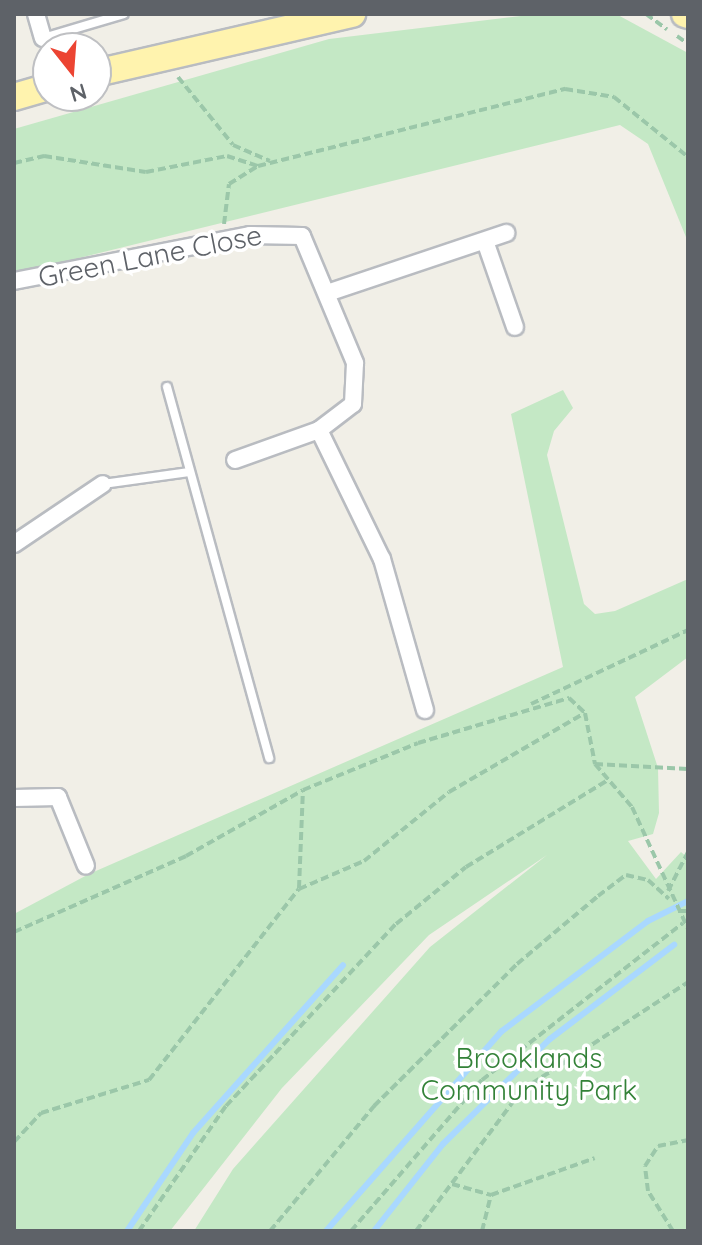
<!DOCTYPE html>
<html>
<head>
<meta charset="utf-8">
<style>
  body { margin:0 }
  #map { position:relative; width:702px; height:1245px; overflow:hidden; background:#f1efe7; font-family:Quicksand,sans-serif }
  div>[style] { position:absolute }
  .green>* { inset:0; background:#c4e8c5 }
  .stream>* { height:6px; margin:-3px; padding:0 3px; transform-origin:3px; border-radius:3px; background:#a9d8ff }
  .path>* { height:4px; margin-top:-2px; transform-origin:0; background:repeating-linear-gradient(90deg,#9bc7a9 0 8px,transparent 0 12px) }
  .roads { filter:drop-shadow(2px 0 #b9bcc1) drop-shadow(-2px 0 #b9bcc1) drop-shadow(0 2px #b9bcc1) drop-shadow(0 -2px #b9bcc1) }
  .lane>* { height:8px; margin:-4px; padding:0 4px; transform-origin:4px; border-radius:4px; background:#fff }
  .street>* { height:16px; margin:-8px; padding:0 8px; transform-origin:8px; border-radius:8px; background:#fff }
  .primary>* { height:26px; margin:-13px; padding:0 13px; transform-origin:13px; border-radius:13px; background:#fff3ae }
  span { translate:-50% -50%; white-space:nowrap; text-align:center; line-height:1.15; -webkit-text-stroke:7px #fff; paint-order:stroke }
  .street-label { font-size:28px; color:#5e6268 }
  .park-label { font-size:28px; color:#338238 }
  .frame { position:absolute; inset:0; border:16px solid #5e6268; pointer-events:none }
  .north { position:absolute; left:32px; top:32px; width:80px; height:80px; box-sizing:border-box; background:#fff; border:2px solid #bfc0c3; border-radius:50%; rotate:163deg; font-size:22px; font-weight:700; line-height:32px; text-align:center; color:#5e6268 }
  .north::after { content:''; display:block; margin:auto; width:28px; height:36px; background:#ec4432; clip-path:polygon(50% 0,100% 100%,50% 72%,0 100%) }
</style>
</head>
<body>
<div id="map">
  <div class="green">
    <div style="clip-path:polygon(538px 14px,616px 14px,688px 53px,688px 242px,648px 144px,620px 125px,14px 274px,14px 129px,329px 39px)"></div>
    <div style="clip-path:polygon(563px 390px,573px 408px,554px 431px,547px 455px,584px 604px,595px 614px,615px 611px,688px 579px,688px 657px,635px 697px,658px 768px,659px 813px,653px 834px,628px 841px,656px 879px,681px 852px,688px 858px,688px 1231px,194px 1231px,233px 1169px,430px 947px,547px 855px,429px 935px,282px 1088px,170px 1231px,14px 1231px,14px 914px,89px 874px,563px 667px,511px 414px)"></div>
  </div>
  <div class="stream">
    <div style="left:127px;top:1231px;width:118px;rotate:-56deg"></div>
    <div style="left:193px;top:1133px;width:225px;rotate:-48.2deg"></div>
    <div style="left:326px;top:1231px;width:266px;rotate:-48.7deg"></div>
    <div style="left:502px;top:1031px;width:183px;rotate:-37deg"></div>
    <div style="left:648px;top:921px;width:45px;rotate:-26.6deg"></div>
    <div style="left:374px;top:1231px;width:111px;rotate:-51.6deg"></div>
    <div style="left:443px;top:1144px;width:150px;rotate:-44.5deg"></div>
    <div style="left:550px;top:1039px;width:156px;rotate:-37.2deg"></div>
  </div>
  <div class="path">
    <div style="left:646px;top:14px;width:26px;rotate:36deg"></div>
    <div style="left:677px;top:36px;width:14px;rotate:36deg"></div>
    <div style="left:178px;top:77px;width:87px;rotate:51deg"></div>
    <div style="left:233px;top:145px;width:40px;rotate:23.4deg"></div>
    <div style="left:64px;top:105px;width:31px;rotate:-15deg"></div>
    <div style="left:14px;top:163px;width:31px;rotate:-13deg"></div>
    <div style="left:44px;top:156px;width:103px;rotate:8.9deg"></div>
    <div style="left:146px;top:172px;width:83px;rotate:-11.2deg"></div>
    <div style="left:227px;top:156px;width:33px;rotate:18deg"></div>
    <div style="left:224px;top:224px;width:40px;rotate:-82.9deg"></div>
    <div style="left:229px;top:184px;width:34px;rotate:-32deg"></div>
    <div style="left:258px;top:166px;width:317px;rotate:-14.1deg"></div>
    <div style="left:565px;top:89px;width:50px;rotate:9.3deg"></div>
    <div style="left:614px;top:97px;width:95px;rotate:39deg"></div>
    <div style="left:531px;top:704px;width:174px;rotate:-25.2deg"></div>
    <div style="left:595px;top:764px;width:93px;rotate:3.1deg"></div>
    <div style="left:299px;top:888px;width:98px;rotate:-87.7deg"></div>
    <div style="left:668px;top:891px;width:44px;rotate:-62.9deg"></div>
    <div style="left:678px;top:911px;width:10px"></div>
    <div style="left:14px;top:932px;width:188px;rotate:-23.8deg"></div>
    <div style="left:186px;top:856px;width:134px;rotate:-29.4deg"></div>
    <div style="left:303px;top:790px;width:124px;rotate:-22.2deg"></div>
    <div style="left:418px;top:743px;width:158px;rotate:-16.6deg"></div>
    <div style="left:569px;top:698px;width:22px;rotate:43deg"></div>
    <div style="left:585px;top:713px;width:52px;rotate:78.9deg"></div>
    <div style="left:595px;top:764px;width:57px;rotate:49.3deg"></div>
    <div style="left:632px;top:807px;width:134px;rotate:65.3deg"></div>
    <div style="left:14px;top:1142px;width:40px;rotate:-47deg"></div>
    <div style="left:41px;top:1113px;width:113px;rotate:-17deg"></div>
    <div style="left:149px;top:1080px;width:243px;rotate:-51.9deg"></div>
    <div style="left:299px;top:889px;width:71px;rotate:-23.3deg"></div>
    <div style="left:364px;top:861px;width:109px;rotate:-39.1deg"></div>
    <div style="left:449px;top:792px;width:157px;rotate:-30.2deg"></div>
    <div style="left:452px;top:1184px;width:41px;rotate:15.8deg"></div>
    <div style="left:139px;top:1231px;width:152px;rotate:-55.2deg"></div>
    <div style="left:226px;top:1106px;width:249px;rotate:-47deg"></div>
    <div style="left:396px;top:924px;width:90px;rotate:-39.2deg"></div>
    <div style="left:466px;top:867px;width:167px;rotate:-31.5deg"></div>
    <div style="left:270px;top:1231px;width:163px;rotate:-50.2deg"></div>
    <div style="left:374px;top:1106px;width:202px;rotate:-44.8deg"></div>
    <div style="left:517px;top:964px;width:106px;rotate:-40deg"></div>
    <div style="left:598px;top:896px;width:35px;rotate:-37deg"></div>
    <div style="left:626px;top:875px;width:23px;rotate:13deg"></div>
    <div style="left:648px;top:880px;width:28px;rotate:42deg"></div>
    <div style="left:351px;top:1231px;width:200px;rotate:-49.1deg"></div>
    <div style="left:482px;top:1080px;width:255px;rotate:-38deg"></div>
    <div style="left:416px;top:1231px;width:176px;rotate:-53.1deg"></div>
    <div style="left:522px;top:1090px;width:198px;rotate:-33deg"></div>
    <div style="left:482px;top:1231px;width:37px;rotate:-76deg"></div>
    <div style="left:491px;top:1195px;width:110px;rotate:-19.6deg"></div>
    <div style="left:673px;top:1231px;width:47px;rotate:-122deg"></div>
    <div style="left:648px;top:1191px;width:25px;rotate:-97deg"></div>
    <div style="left:645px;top:1166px;width:24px;rotate:-57deg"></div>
    <div style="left:658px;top:1146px;width:31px;rotate:-11deg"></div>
  </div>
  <div class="roads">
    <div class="lane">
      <div style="left:43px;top:38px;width:84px;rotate:-16.5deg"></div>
      <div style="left:167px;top:387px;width:385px;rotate:74.6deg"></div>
      <div style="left:103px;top:484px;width:87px;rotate:-7.9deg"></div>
    </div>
    <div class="street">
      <div style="left:36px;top:14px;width:25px;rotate:74deg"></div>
      <div style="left:485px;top:241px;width:91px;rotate:70.8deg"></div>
      <div style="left:14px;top:281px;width:240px;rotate:-11deg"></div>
      <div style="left:250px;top:235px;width:52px;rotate:1.1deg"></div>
      <div style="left:302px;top:236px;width:138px;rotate:67.3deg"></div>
      <div style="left:355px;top:363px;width:41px;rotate:92.8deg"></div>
      <div style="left:353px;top:404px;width:43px;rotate:142.6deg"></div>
      <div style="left:319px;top:430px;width:89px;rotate:160.3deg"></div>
      <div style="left:330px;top:292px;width:186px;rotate:-18.5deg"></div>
      <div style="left:319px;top:430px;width:144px;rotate:64deg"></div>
      <div style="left:382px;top:559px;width:157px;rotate:74.1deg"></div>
      <div style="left:14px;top:544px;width:107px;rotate:-34deg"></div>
      <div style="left:14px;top:798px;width:44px;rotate:-1.3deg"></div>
      <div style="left:58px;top:797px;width:74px;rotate:67.9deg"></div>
    </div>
    <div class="primary">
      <div style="left:685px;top:14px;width:3px;rotate:18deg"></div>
      <div style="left:96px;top:73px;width:263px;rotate:-13deg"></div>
      <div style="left:14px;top:97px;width:35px;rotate:-16deg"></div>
    </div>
  </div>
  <div class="street-label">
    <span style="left:150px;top:256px;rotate:-11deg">Green Lane Close</span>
  </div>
  <div class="park-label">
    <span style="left:529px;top:1074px">Brooklands<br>Community Park</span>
  </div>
  <div class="frame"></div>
  <div class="north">N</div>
</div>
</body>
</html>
